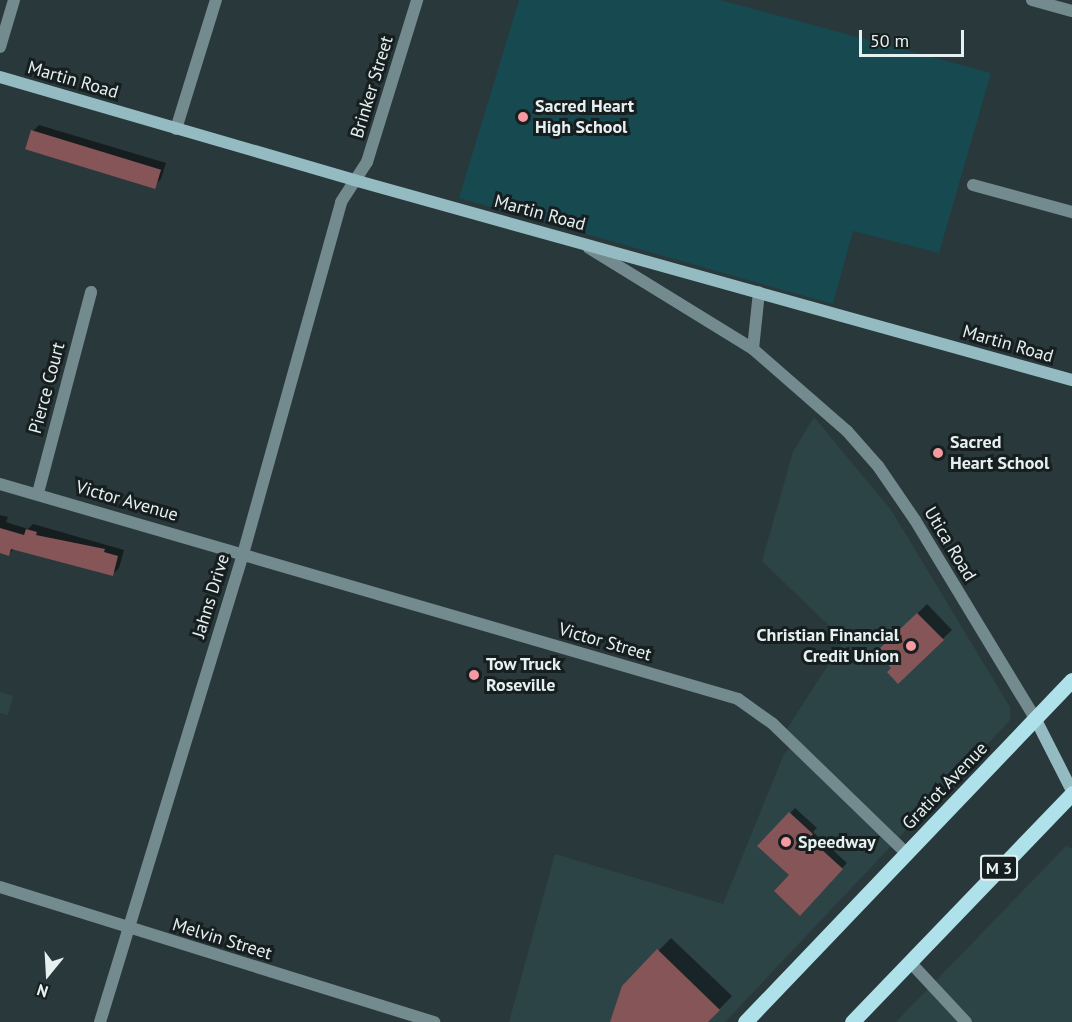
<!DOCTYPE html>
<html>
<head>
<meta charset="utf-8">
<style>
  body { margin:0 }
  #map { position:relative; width:1072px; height:1022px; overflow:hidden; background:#29383a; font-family:"PT Sans",sans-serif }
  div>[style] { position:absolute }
  .built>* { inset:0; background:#2d4447 }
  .green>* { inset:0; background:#164950 }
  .shadow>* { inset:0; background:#0007 }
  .building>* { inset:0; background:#855558; transform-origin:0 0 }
  .street>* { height:12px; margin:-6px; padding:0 6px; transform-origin:6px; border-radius:6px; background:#738b8f }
  .secondary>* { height:12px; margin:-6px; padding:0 6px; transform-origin:6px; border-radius:6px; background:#94bbc2 }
  .primary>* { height:15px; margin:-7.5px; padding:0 7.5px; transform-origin:7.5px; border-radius:7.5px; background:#aee1e9 }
  .dots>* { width:16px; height:16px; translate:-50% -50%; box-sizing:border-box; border:3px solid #171e1f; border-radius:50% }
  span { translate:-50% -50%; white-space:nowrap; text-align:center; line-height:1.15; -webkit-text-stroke:6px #171e1f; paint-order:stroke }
  .shield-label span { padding:2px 4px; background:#171e1f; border:2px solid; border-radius:4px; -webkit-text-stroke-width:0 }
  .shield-label { font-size:16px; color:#e6f0f1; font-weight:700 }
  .street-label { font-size:18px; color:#e6f0f1 }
  .poi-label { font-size:18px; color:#e6f0f1; font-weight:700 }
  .left { translate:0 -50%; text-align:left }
  .right { translate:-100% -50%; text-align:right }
  .north { position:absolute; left:18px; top:944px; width:60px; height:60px; -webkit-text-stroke:4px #171e1f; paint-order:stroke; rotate:198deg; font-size:16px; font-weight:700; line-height:24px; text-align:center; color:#e6f0f1 }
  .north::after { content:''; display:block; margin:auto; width:21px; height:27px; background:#e6f0f1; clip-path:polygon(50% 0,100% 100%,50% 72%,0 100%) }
  .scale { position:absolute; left:859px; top:30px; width:105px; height:27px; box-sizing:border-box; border:3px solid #e6f0f1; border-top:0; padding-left:8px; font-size:18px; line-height:21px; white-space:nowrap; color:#e6f0f1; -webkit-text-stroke:4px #171e1f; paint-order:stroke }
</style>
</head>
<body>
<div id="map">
  <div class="built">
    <div style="clip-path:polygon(814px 417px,891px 510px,1010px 707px,1010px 720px,725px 1022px,509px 1022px,555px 854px,723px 904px,784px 754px,795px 742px,785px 732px,844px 640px,762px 561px,793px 452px)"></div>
    <div style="clip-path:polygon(0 692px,13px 696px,8px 715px,0 713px)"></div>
    <div style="clip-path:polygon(1066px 846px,1072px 849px,1072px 1022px,896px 1022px)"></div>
  </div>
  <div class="green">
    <div style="clip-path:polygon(519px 0,720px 0,991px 73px,939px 253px,853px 231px,833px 304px,459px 198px)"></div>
  </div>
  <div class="shadow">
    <div style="clip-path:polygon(39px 125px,166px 163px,161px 179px,155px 185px,33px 131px)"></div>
    <div style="clip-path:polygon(0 515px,8px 517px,6px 522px,28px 529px,33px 524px,124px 550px,119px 568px,113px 574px,15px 548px,9px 554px,0 552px)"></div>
    <div style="clip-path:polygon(927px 604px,952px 630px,898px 682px,893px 668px,878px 652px)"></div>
    <div style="clip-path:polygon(795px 808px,817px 828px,813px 832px,847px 863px,800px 914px,791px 875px,759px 846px)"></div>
    <div style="clip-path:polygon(671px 938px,732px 996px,707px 1022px,611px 1022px,623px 987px)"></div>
  </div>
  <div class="building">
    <div style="left:31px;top:130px;width:136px;height:20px;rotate:17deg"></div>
    <div style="clip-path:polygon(0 528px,24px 535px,26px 529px,37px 532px,36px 535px,105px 549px,104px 552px,118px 556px,113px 576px,11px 549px,9px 556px,0 553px)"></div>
    <div style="clip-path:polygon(917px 613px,944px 640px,898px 684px,887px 672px,891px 668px,876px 652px)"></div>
    <div style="clip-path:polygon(789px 812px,813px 834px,809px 838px,843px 869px,800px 916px,774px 891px,789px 875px,757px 846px)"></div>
    <div style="clip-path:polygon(657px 949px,720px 1010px,708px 1022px,610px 1022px,622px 986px)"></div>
  </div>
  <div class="street">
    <div style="left:1032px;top:0;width:41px;rotate:15.4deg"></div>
    <div style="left:0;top:47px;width:49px;rotate:-73.4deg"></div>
    <div style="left:176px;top:129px;width:135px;rotate:-72.8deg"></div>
    <div style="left:973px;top:185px;width:103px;rotate:15.3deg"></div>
    <div style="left:589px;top:248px;width:193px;rotate:31.6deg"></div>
    <div style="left:753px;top:349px;width:125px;rotate:41.1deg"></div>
    <div style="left:847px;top:431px;width:47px;rotate:48.5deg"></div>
    <div style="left:878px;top:466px;width:65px;rotate:55.6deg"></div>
    <div style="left:915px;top:520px;width:232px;rotate:58.8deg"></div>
    <div style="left:753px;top:349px;width:57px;rotate:-84deg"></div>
    <div style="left:0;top:484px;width:769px;rotate:16.24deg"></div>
    <div style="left:738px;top:699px;width:43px;rotate:35.5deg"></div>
    <div style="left:773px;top:724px;width:185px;rotate:44.1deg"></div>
    <div style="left:38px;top:493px;width:208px;rotate:-75.2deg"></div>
    <div style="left:0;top:887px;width:455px;rotate:17.3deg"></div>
    <div style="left:910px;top:962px;width:82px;rotate:47deg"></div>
    <div style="left:100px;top:1022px;width:489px;rotate:-73deg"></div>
    <div style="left:243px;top:554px;width:365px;rotate:-74.4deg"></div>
    <div style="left:341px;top:202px;width:48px;rotate:-57deg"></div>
    <div style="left:367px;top:162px;width:170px;rotate:-72.8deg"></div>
  </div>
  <div class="secondary">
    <div style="left:0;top:77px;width:369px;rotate:16.2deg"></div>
    <div style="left:354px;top:180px;width:745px;rotate:15.57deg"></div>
    <div style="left:1035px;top:718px;width:82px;rotate:63.1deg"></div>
  </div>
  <div class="primary">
    <div style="left:745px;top:1022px;width:473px;rotate:-46.3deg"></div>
    <div style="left:852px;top:1022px;width:318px;rotate:-46.1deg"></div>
  </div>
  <div class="dots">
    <div style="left:523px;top:117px;background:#f49aa0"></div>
    <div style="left:938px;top:453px;background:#f49aa0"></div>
    <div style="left:911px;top:646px;background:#f49aa0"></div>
    <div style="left:474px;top:675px;background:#f49aa0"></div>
    <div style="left:786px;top:842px;background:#f49aa0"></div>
  </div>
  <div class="shield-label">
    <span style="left:999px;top:868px">M 3</span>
  </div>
  <div class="street-label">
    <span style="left:73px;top:80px;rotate:16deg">Martin Road</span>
    <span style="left:372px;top:87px;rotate:-73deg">Brinker Street</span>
    <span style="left:540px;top:213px;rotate:15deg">Martin Road</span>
    <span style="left:1008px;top:344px;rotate:16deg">Martin Road</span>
    <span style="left:47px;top:388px;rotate:-75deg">Pierce Court</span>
    <span style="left:127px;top:501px;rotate:16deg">Victor Avenue</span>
    <span style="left:950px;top:544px;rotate:59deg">Utica Road</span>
    <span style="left:211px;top:596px;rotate:-73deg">Jahns Drive</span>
    <span style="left:605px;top:642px;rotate:16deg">Victor Street</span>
    <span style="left:945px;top:786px;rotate:-46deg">Gratiot Avenue</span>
    <span style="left:222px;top:939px;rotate:17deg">Melvin Street</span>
  </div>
  <div class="poi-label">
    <span class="left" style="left:535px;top:117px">Sacred Heart<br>High School</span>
    <span class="left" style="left:950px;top:453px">Sacred<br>Heart School</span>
    <span class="right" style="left:899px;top:646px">Christian Financial<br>Credit Union</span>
    <span class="left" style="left:486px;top:675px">Tow Truck<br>Roseville</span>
    <span class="left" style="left:798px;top:842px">Speedway</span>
  </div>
  <div class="north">N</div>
  <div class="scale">50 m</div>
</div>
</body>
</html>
